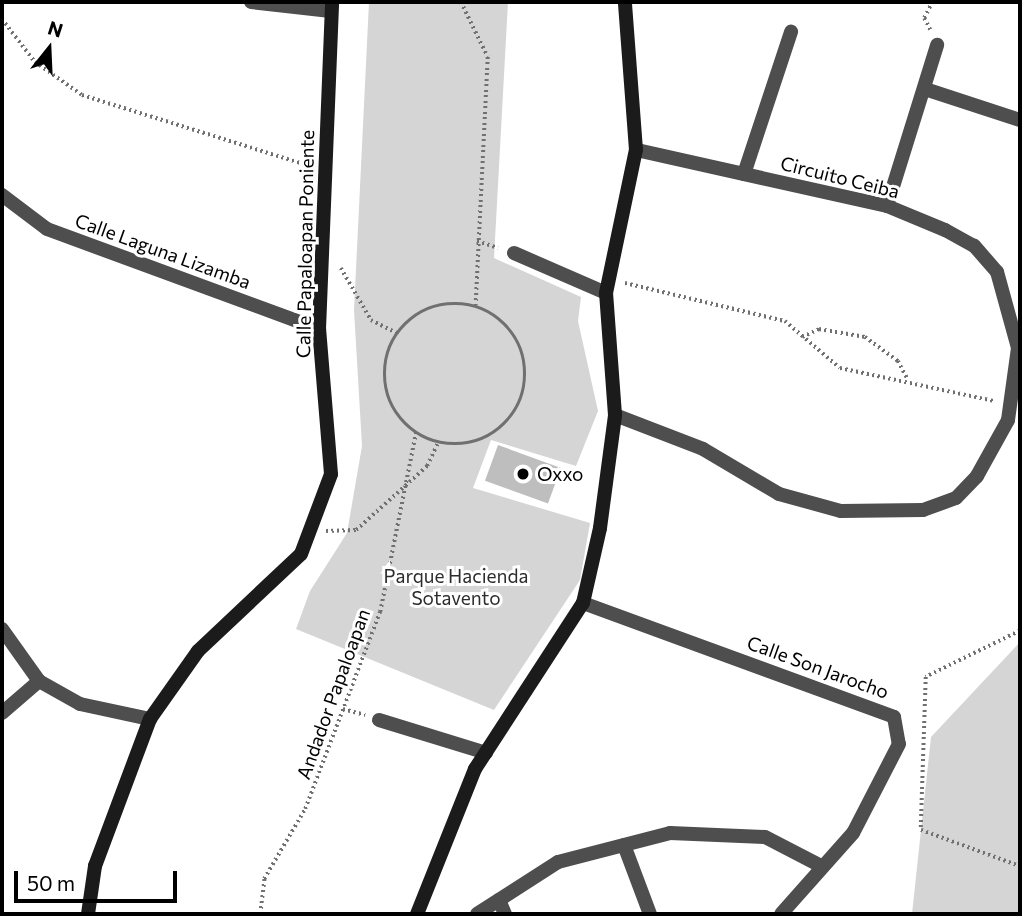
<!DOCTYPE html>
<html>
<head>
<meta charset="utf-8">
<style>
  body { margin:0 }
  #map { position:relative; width:1022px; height:916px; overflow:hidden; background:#fff; font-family:Commissioner,sans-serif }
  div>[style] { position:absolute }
  .green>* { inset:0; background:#d5d5d5 }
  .building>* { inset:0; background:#bebebe; transform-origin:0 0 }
  .path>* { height:3.5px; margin-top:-1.75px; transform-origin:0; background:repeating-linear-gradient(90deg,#707070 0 2px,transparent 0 5.5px) }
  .path>.ring { margin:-1.75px; padding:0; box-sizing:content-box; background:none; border:3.5px solid #707070; border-radius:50% }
  .street>* { height:14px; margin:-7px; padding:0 7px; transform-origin:7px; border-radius:7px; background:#4e4e4e }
  .secondary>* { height:14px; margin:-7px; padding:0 7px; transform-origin:7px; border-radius:7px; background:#1b1b1b }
  .dots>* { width:19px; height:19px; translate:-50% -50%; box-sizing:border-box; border:4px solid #fff; border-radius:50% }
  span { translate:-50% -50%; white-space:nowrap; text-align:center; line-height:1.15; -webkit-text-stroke:6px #fff; paint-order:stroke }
  .street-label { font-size:19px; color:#000 }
  .poi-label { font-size:19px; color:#000 }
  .left { translate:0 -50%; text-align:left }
  .park-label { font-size:19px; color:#2c2c2c }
  .frame { position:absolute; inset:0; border:4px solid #000; pointer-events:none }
  .north { position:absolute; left:14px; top:14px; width:70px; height:70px; -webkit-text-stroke:5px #fff; paint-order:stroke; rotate:18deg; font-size:19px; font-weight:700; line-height:28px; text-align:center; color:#000 }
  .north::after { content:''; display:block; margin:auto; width:24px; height:32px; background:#000; clip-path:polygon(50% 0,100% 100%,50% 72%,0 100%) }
  .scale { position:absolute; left:14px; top:871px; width:163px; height:32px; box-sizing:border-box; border:4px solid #000; border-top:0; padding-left:9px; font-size:21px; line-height:24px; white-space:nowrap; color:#000; -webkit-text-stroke:5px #fff; paint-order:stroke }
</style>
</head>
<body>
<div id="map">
  <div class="green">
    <div style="clip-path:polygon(369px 2px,508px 2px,494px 258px,581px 297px,578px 321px,598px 411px,576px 466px,491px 440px,473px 488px,590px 523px,580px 580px,494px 710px,296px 629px,310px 591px,347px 533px,362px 446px,354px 310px)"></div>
    <div style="clip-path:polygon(1020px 642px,1020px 914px,912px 914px,931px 737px)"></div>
  </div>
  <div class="building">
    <div style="left:498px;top:445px;width:67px;height:38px;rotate:20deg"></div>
  </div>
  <div class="path">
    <div style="left:461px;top:2px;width:61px;rotate:63.9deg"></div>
    <div style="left:488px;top:57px;width:249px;rotate:92.8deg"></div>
    <div style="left:2px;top:19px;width:54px;rotate:52.5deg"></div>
    <div style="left:35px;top:62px;width:57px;rotate:35.1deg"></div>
    <div style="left:82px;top:95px;width:236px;rotate:17.3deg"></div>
    <div style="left:930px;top:30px;width:13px;rotate:-117deg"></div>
    <div style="left:924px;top:18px;width:18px;rotate:-63deg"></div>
    <div style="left:477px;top:241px;width:22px;rotate:18deg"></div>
    <div style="left:341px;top:268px;width:60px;rotate:60deg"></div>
    <div style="left:371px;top:320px;width:29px;rotate:27deg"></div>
    <div style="left:625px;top:283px;width:164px;rotate:13.4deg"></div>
    <div style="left:785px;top:321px;width:72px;rotate:40.5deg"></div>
    <div style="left:840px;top:368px;width:157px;rotate:12.1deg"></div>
    <div class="ring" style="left:385px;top:304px;width:136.5px;height:136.5px"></div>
    <div style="left:802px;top:337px;width:19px;rotate:-25deg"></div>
    <div style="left:819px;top:329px;width:47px;rotate:9.9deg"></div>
    <div style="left:865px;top:337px;width:41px;rotate:36deg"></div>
    <div style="left:898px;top:361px;width:21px;rotate:62deg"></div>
    <div style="left:326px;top:531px;width:30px;rotate:-2deg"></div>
    <div style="left:356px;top:530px;width:96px;rotate:-42deg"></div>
    <div style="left:427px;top:466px;width:26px;rotate:-65deg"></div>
    <div style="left:1020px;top:631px;width:105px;rotate:153.9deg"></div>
    <div style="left:926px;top:677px;width:153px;rotate:91.9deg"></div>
    <div style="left:921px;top:830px;width:105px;rotate:20deg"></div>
    <div style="left:343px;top:709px;width:23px;rotate:15deg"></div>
    <div style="left:260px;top:914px;width:35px;rotate:-83deg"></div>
    <div style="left:264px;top:879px;width:81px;rotate:-59.6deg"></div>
    <div style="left:305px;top:809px;width:211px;rotate:-69.2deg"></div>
    <div style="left:380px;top:612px;width:184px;rotate:-78.7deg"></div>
  </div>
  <div class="street">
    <div style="left:251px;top:2px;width:80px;rotate:6.5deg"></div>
    <div style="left:925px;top:89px;width:100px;rotate:18.1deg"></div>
    <div style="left:744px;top:174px;width:150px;rotate:-71.7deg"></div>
    <div style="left:2px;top:195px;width:56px;rotate:37.1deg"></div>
    <div style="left:47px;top:229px;width:290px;rotate:20.2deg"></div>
    <div style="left:887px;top:206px;width:169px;rotate:-72.7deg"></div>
    <div style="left:514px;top:253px;width:100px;rotate:23.5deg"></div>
    <div style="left:615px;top:415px;width:94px;rotate:21.1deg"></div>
    <div style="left:703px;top:449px;width:88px;rotate:30.6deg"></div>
    <div style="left:779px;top:494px;width:64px;rotate:15.3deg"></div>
    <div style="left:841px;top:511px;width:82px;rotate:-0.7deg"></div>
    <div style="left:923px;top:510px;width:35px;rotate:-20deg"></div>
    <div style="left:956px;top:498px;width:30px;rotate:-46deg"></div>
    <div style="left:977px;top:476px;width:64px;rotate:-61deg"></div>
    <div style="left:1008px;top:420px;width:73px;rotate:-82.1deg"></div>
    <div style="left:1018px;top:348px;width:79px;rotate:-105.4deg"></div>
    <div style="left:997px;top:272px;width:35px;rotate:-131deg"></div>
    <div style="left:974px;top:246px;width:33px;rotate:-151deg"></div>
    <div style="left:945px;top:230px;width:63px;rotate:-157.5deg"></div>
    <div style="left:887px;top:206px;width:257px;rotate:-167.4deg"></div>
    <div style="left:583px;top:603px;width:331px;rotate:20.1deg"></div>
    <div style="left:894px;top:717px;width:27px;rotate:80deg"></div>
    <div style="left:899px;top:744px;width:100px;rotate:117.3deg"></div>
    <div style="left:853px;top:833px;width:108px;rotate:131.6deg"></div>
    <div style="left:2px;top:629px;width:64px;rotate:54.6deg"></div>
    <div style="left:39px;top:681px;width:47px;rotate:29.3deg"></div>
    <div style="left:80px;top:704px;width:72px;rotate:12.1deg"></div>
    <div style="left:2px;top:713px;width:49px;rotate:-40.9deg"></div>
    <div style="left:379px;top:720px;width:112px;rotate:17.1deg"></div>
    <div style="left:624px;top:845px;width:74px;rotate:69.4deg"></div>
    <div style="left:499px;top:900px;width:15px;rotate:67deg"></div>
    <div style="left:477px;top:914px;width:96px;rotate:-32.7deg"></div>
    <div style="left:558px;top:862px;width:116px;rotate:-14.5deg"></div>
    <div style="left:670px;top:833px;width:95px;rotate:2.4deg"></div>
    <div style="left:765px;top:837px;width:61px;rotate:27.4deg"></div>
  </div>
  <div class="secondary">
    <div style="left:88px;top:914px;width:49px;rotate:-81.7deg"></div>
    <div style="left:95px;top:866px;width:157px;rotate:-69.5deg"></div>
    <div style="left:150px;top:719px;width:83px;rotate:-54.8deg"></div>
    <div style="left:198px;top:651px;width:141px;rotate:-43.3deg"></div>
    <div style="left:301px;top:554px;width:85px;rotate:-69.4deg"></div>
    <div style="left:331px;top:474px;width:145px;rotate:-94.7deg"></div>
    <div style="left:319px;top:329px;width:327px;rotate:-87.7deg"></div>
    <div style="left:417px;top:914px;width:156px;rotate:-68.2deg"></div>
    <div style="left:475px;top:769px;width:198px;rotate:-57deg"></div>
    <div style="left:583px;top:603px;width:77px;rotate:-77.2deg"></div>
    <div style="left:600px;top:528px;width:114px;rotate:-82.4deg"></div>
    <div style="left:615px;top:415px;width:122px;rotate:-94.2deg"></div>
    <div style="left:606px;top:293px;width:146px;rotate:-78.2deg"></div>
    <div style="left:636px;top:150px;width:148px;rotate:-94.3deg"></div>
  </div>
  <div class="dots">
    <div style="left:523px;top:474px;background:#000"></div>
  </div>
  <div class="street-label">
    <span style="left:840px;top:177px;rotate:14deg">Circuito Ceiba</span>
    <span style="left:305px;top:244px;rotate:-89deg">Calle Papaloapan Poniente</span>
    <span style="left:163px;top:251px;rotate:20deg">Calle Laguna Lizamba</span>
    <span style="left:818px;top:667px;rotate:20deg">Calle Son Jarocho</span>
    <span style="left:333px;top:694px;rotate:-70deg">Andador Papaloapan</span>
  </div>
  <div class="poi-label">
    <span class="left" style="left:537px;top:474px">Oxxo</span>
  </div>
  <div class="park-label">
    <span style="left:456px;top:587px">Parque Hacienda<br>Sotavento</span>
  </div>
  <div class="frame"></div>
  <div class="north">N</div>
  <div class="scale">50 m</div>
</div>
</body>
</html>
